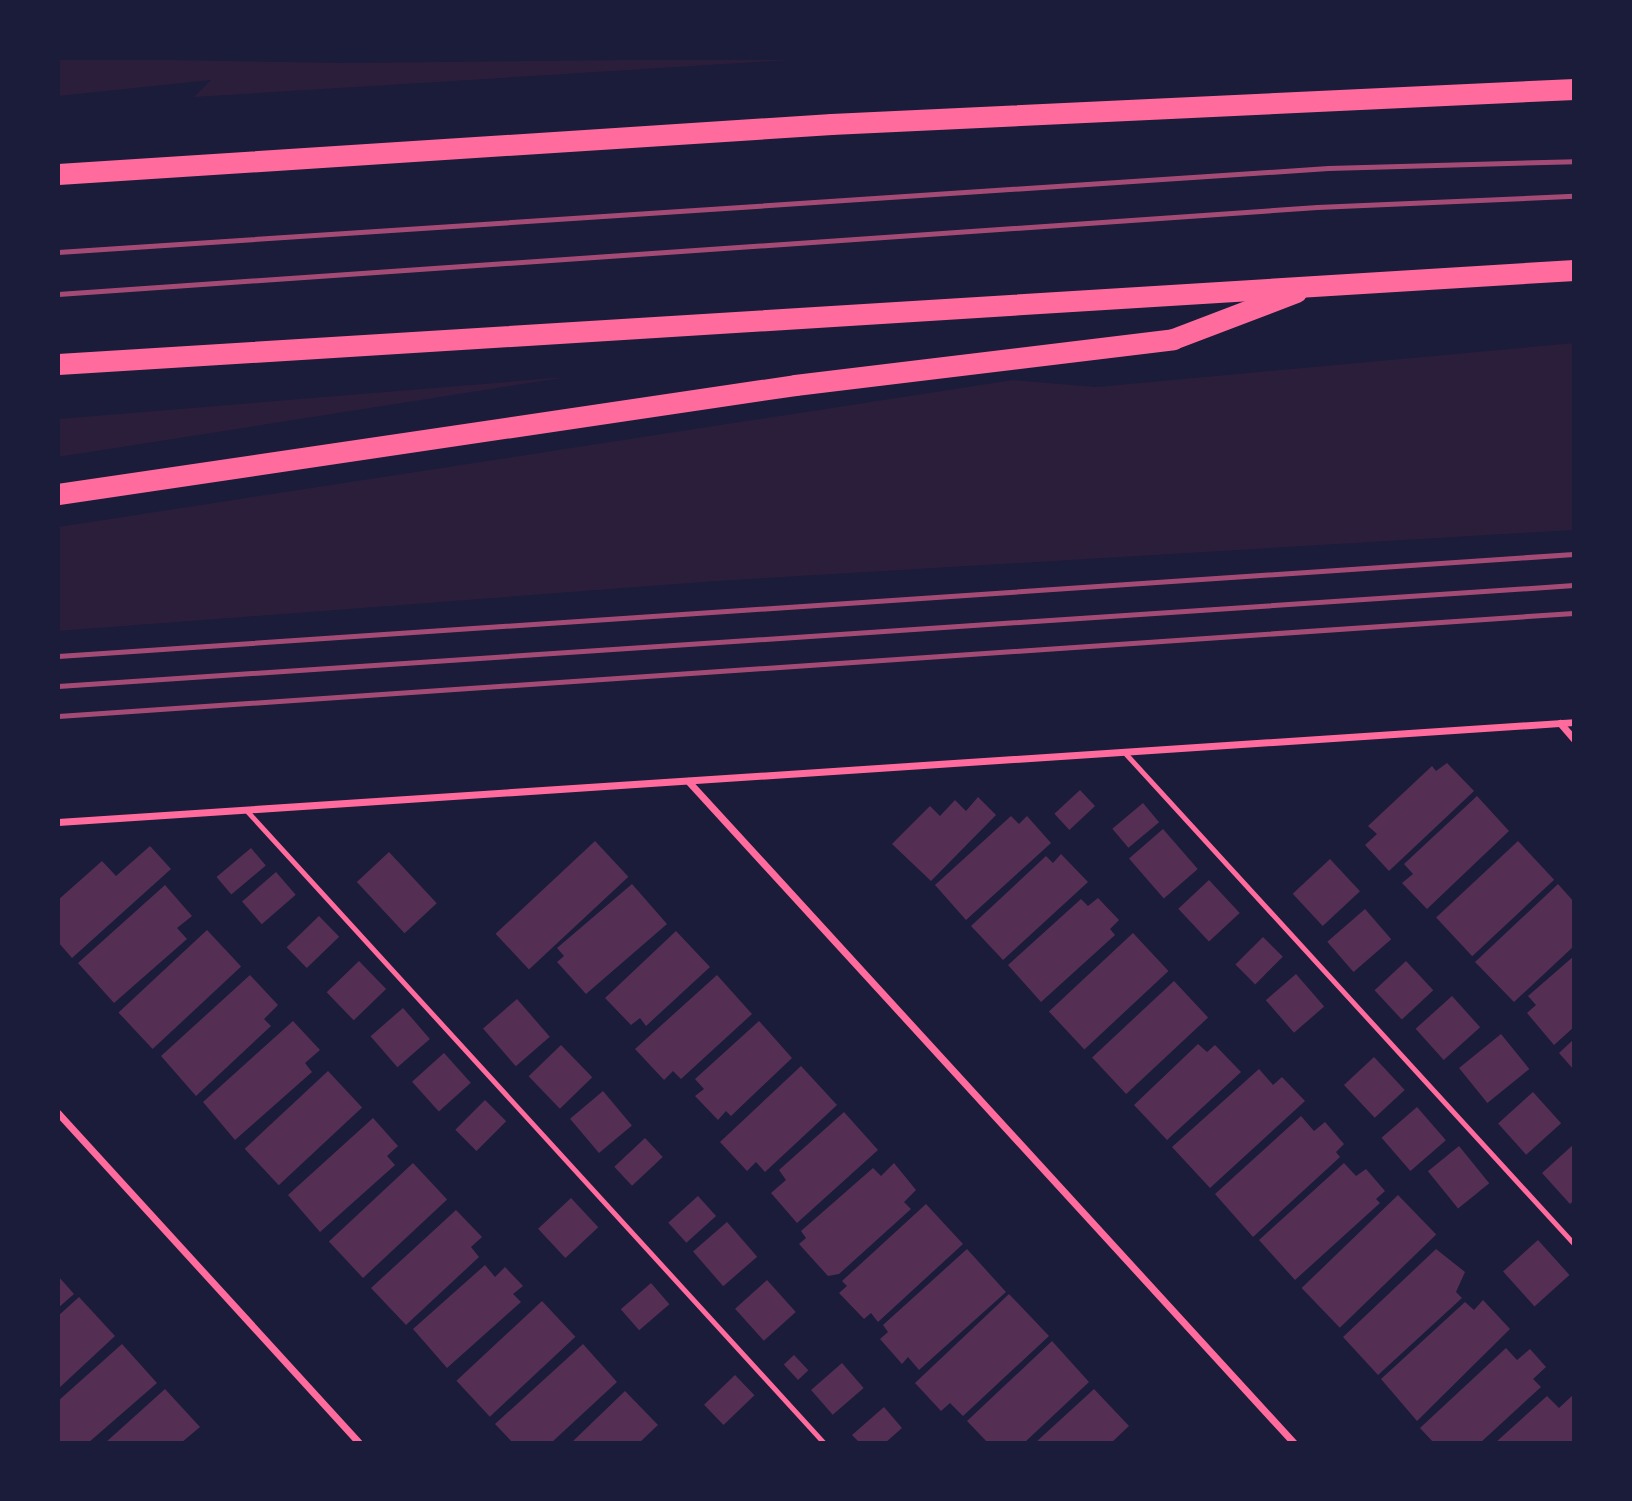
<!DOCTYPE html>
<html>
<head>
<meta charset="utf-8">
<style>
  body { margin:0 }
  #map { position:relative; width:1632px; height:1501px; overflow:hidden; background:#1b1b3a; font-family:Mulish,sans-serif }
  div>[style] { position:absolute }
  .green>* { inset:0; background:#2a1e3b }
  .building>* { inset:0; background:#542f53; transform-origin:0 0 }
  .service>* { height:5px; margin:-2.5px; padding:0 2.5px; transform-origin:2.5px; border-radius:2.5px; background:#ff6b9d }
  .minor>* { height:7px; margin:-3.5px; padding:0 3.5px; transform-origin:3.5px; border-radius:3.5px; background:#ff6b9d }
  .motorway>* { height:21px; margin:-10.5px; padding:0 10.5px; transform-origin:10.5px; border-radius:10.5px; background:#ff6b9d }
  .rail>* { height:5px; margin:-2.5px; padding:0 2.5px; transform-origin:2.5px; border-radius:2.5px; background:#a44b75 }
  span { translate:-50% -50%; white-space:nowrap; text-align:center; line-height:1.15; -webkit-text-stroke:6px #1b1b3a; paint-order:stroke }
  .frame { position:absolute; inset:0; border:60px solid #1b1b3a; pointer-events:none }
</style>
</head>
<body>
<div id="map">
  <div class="green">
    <div style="clip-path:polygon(58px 58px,346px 63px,822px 58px,194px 97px,211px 80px,58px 96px)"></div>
    <div style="clip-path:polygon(1574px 343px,1574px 530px,717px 581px,58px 631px,58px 527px,1013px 380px,1097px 387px)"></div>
    <div style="clip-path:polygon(567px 377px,58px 457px,58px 419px)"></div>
  </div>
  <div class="building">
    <div style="clip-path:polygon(1447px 763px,1474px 791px,1389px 871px,1365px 845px,1377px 834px,1368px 826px,1432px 766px,1436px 771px)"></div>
    <div style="left:1080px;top:790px;width:22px;height:35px;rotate:47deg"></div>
    <div style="clip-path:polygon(1477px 796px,1509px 831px,1427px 909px,1402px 883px,1413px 874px,1404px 864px)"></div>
    <div style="clip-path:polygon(978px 797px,996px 815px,931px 881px,892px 844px,930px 806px,940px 816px,955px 800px,966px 811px)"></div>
    <div style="left:1143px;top:803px;width:25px;height:40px;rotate:50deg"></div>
    <div style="clip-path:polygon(1011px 816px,1019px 824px,1027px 816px,1051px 843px,966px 920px,935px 885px)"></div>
    <div style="left:1163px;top:829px;width:53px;height:45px;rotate:49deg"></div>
    <div style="left:595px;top:841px;width:49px;height:136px;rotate:47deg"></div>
    <div style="left:1518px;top:841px;width:53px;height:112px;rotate:47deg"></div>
    <div style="clip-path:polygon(150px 846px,171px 869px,72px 958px,58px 942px,58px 900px,102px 861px,116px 876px)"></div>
    <div style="left:251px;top:848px;width:23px;height:45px;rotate:50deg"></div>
    <div style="left:389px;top:852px;width:70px;height:44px;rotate:47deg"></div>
    <div style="clip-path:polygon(1061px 854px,1088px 882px,1003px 960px,971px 926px,1046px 856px,1053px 863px)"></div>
    <div style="left:1330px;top:859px;width:44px;height:51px;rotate:47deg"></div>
    <div style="left:276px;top:872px;width:30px;height:45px;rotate:49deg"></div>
    <div style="left:1209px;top:880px;width:45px;height:42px;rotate:47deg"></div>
    <div style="clip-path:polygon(632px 884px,667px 924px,586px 994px,557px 962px,564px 956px,557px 948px)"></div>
    <div style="clip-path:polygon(1558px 884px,1574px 902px,1574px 946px,1514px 1002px,1475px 962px)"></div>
    <div style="clip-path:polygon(165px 885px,192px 916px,177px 928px,187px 939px,114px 1003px,78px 963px)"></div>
    <div style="clip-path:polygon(1098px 898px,1119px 920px,1110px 929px,1115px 935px,1041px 1002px,1008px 965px,1081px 899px,1088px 906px)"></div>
    <div style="left:1365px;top:909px;width:40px;height:50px;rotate:49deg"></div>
    <div style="left:319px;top:916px;width:29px;height:45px;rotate:46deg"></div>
    <div style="left:207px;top:930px;width:50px;height:121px;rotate:47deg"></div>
    <div style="clip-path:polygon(676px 931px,710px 967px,646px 1026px,640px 1018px,631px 1025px,605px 998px)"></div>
    <div style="left:1133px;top:933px;width:52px;height:115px;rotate:47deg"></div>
    <div style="left:1263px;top:937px;width:28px;height:39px;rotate:45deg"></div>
    <div style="clip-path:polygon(1574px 956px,1574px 1027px,1554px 1045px,1527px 1013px,1536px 1005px,1528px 996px)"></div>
    <div style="left:359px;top:961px;width:39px;height:45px;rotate:46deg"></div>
    <div style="left:1406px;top:961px;width:40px;height:43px;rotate:47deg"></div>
    <div style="left:1296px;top:974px;width:43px;height:40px;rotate:49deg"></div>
    <div style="clip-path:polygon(250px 975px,278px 1005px,264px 1019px,271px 1026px,196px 1096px,161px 1056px)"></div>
    <div style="clip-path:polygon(717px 975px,752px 1014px,681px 1079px,673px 1071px,664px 1080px,635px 1049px)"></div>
    <div style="left:1174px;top:981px;width:50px;height:112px;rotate:47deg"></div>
    <div style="left:1452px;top:996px;width:42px;height:49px;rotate:48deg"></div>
    <div style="left:517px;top:999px;width:50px;height:45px;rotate:49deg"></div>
    <div style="left:403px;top:1008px;width:41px;height:43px;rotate:49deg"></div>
    <div style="clip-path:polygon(293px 1021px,320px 1050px,305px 1063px,312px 1072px,235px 1140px,203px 1102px)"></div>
    <div style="clip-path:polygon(759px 1021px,792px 1058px,731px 1116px,726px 1111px,718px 1120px,695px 1096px,704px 1089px,695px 1079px)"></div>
    <div style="left:1501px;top:1034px;width:45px;height:54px;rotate:51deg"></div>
    <div style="clip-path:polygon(1574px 1039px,1574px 1070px,1559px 1053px)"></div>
    <div style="clip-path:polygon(1198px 1044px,1207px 1052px,1215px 1045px,1241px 1072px,1167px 1140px,1134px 1105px)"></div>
    <div style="left:561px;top:1045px;width:45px;height:45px;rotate:46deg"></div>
    <div style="left:444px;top:1053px;width:40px;height:43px;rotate:48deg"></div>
    <div style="left:1374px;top:1057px;width:45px;height:41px;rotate:47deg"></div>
    <div style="clip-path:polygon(801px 1066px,837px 1105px,765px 1172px,756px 1162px,747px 1171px,720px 1142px)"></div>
    <div style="clip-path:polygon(1259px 1069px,1273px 1085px,1282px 1077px,1305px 1101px,1210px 1188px,1172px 1147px)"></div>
    <div style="left:328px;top:1071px;width:50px;height:114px;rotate:47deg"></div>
    <div style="left:603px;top:1091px;width:45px;height:43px;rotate:50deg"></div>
    <div style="left:1533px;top:1092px;width:42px;height:47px;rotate:48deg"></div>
    <div style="left:485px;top:1100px;width:30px;height:42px;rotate:45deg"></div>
    <div style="left:1417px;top:1107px;width:44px;height:47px;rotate:49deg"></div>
    <div style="clip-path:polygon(844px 1112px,878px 1150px,797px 1223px,771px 1193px,786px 1180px,779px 1170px)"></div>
    <div style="clip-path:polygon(1301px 1116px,1314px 1131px,1325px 1122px,1344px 1144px,1336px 1152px,1340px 1157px,1253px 1237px,1215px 1194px)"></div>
    <div style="clip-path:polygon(373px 1118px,398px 1146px,387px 1156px,395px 1165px,320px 1232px,288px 1195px)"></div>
    <div style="left:645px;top:1138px;width:26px;height:42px;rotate:47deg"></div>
    <div style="clip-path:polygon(1574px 1144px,1574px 1200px,1570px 1204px,1542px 1173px)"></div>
    <div style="left:1459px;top:1146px;width:48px;height:40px;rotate:51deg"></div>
    <div style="left:413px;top:1163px;width:50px;height:115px;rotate:47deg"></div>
    <div style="clip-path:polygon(894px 1163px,916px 1190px,904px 1202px,911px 1209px,839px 1274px,828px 1276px,799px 1244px,806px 1238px,801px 1231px,873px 1168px,881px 1176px)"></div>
    <div style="clip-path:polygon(1344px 1163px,1356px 1176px,1366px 1169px,1385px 1191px,1376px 1199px,1380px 1203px,1295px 1280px,1259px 1240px)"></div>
    <div style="left:1398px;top:1195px;width:55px;height:134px;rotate:46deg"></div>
    <div style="left:698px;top:1196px;width:27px;height:40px;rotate:48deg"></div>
    <div style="left:571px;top:1198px;width:40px;height:45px;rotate:47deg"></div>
    <div style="clip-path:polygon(926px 1204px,963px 1244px,878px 1322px,871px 1313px,864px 1319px,839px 1293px,847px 1286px,842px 1281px)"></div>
    <div style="clip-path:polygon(456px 1210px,482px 1237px,471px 1247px,479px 1257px,406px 1325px,371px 1288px)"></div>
    <div style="left:727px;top:1222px;width:46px;height:45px;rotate:49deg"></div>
    <div style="left:1538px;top:1240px;width:47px;height:47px;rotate:48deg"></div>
    <div style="clip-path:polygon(967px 1249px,1006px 1292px,919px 1370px,908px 1357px,902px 1364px,880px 1339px,888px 1332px,883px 1325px)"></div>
    <div style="clip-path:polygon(1436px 1249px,1465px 1272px,1456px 1292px,1462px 1298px,1378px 1375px,1343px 1337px)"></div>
    <div style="clip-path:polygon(485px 1265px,495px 1277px,505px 1267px,523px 1286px,513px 1294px,521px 1302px,447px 1368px,413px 1329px)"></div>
    <div style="clip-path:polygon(58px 1276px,74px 1294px,58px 1308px)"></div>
    <div style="left:767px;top:1280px;width:43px;height:43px;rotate:48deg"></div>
    <div style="left:651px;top:1283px;width:28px;height:40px;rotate:49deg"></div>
    <div style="clip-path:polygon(1009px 1294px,1049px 1336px,963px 1416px,950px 1403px,941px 1411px,915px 1383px)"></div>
    <div style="clip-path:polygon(79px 1297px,115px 1336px,58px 1389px,58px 1316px)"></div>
    <div style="clip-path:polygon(1483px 1300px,1510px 1329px,1417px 1421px,1381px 1379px,1465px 1302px,1474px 1310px)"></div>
    <div style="left:542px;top:1301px;width:49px;height:117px;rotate:47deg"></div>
    <div style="clip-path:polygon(1052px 1341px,1089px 1382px,1024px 1443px,988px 1443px,967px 1421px)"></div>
    <div style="clip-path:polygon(122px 1344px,157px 1383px,88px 1443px,58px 1443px,58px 1401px)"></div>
    <div style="clip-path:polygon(583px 1344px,617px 1382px,551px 1443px,513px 1443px,495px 1424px)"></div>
    <div style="clip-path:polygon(1506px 1348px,1517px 1360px,1530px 1349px,1546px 1367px,1533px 1379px,1541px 1387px,1480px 1443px,1434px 1443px,1420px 1428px)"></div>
    <div style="left:794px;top:1355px;width:21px;height:14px;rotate:47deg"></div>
    <div style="left:842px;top:1363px;width:33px;height:41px;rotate:49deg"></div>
    <div style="left:735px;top:1375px;width:28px;height:43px;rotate:46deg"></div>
    <div style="clip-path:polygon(165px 1389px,200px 1427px,181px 1443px,105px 1443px)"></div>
    <div style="clip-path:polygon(1094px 1389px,1129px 1426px,1111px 1443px,1035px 1443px)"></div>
    <div style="clip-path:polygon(625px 1391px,658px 1425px,639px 1443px,571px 1443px)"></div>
    <div style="clip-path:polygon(1574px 1394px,1574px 1443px,1495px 1443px,1547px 1396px,1559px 1408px)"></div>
    <div style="clip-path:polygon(884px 1407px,902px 1428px,885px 1443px,860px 1443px,852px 1435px)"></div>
  </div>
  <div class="service">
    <div style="left:1124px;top:752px;width:667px;rotate:47.55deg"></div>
    <div style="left:246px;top:810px;width:857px;rotate:47.6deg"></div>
  </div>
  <div class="minor">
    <div style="left:1560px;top:723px;width:21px;rotate:49deg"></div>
    <div style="left:688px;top:781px;width:897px;rotate:47.53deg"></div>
    <div style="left:58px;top:822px;width:1519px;rotate:-3.77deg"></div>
    <div style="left:58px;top:1113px;width:447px;rotate:47.6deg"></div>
  </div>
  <div class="motorway">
    <div style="left:58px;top:174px;width:775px;rotate:-3.7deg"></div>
    <div style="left:831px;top:124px;width:744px;rotate:-2.7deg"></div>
    <div style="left:58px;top:364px;width:1519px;rotate:-3.55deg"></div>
    <div style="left:58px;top:494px;width:745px;rotate:-8.41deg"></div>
    <div style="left:795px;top:385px;width:381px;rotate:-6.9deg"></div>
    <div style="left:1173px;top:339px;width:132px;rotate:-20.9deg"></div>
  </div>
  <div class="rail">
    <div style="left:58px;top:252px;width:1273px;rotate:-3.78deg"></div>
    <div style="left:1328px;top:168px;width:246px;rotate:-1.6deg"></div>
    <div style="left:58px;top:294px;width:1262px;rotate:-3.95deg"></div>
    <div style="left:1317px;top:207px;width:257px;rotate:-2.5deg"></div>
    <div style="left:58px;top:656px;width:1519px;rotate:-3.85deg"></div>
    <div style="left:58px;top:686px;width:1519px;rotate:-3.81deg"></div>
    <div style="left:58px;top:716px;width:1519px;rotate:-3.89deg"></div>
  </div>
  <div class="frame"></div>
</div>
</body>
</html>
